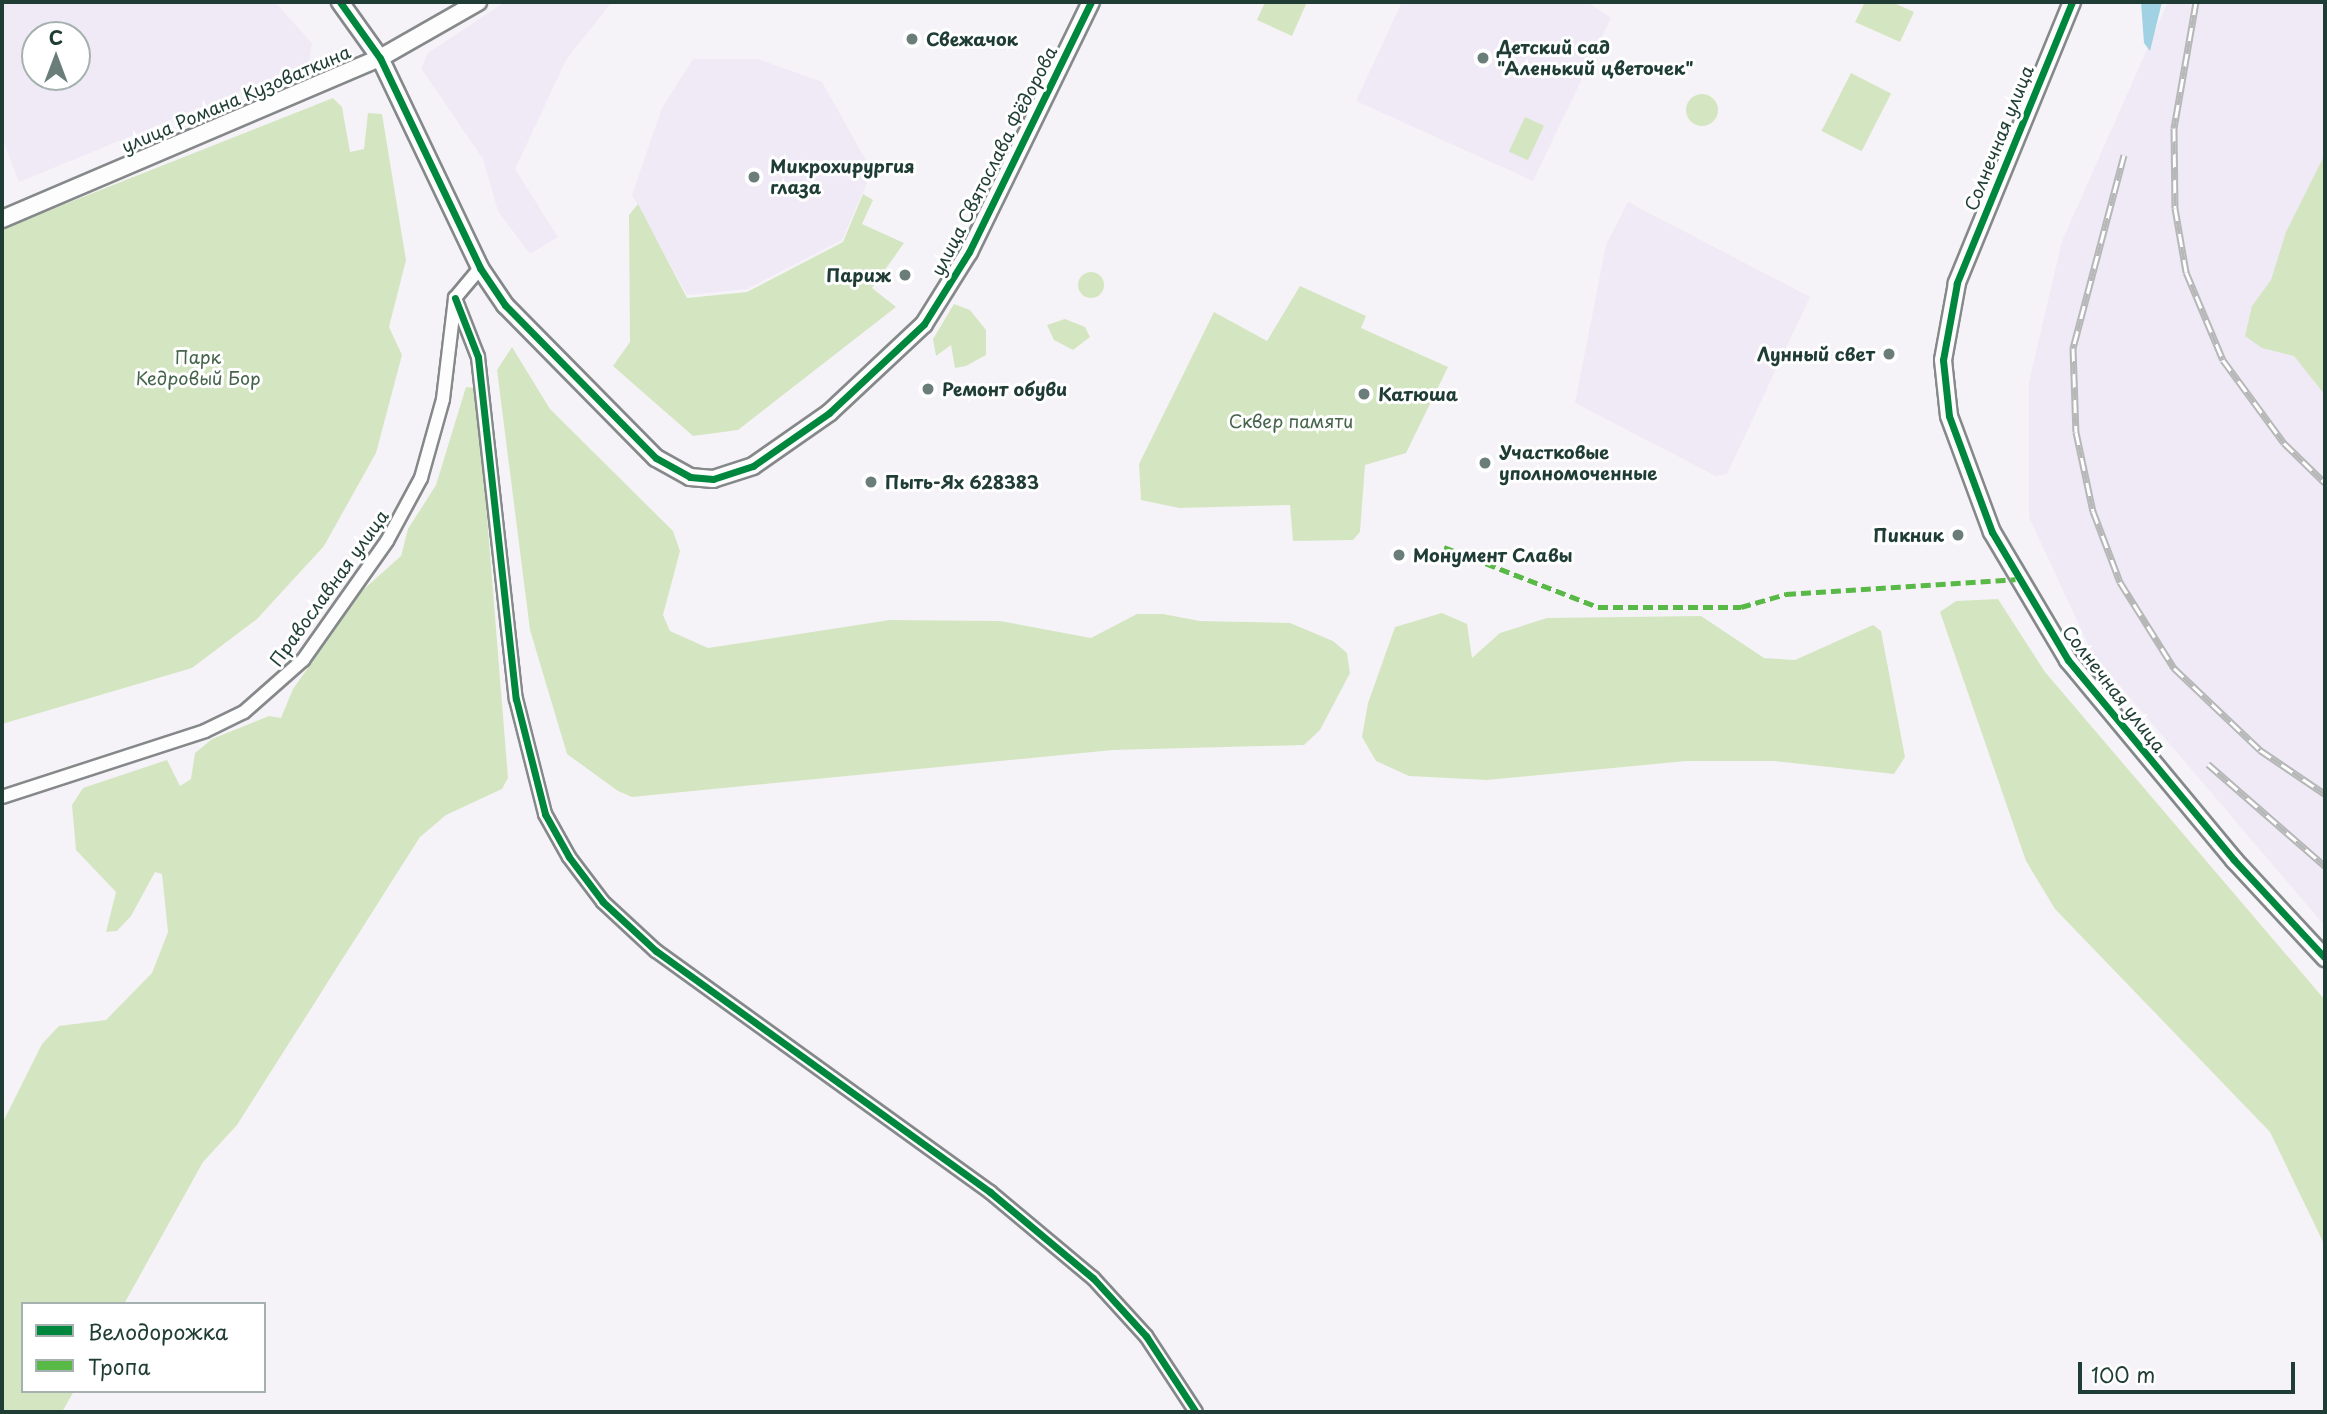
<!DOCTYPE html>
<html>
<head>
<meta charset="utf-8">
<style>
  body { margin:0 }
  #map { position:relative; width:2327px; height:1414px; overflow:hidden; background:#f6f3f8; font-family:"Playpen Sans",sans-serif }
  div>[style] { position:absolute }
  .built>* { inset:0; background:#f0e9f6 }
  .green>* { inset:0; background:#d4e6c1; transform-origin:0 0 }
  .round { border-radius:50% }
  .water>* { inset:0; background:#a0d2e4 }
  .roads { filter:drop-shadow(2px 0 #85898a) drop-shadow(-2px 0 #85898a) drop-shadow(0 2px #85898a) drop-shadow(0 -2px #85898a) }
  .minor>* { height:12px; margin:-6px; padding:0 6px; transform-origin:6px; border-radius:6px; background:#fefdfe }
  .tertiary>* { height:16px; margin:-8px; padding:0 8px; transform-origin:8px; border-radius:8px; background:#fefdfe }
  .rail>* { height:7px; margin-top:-3.5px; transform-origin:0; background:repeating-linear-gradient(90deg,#fff 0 13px,#b5b8b7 0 26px); box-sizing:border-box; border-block:2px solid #b5b8b7 }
  .quiet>* { height:5px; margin-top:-2.5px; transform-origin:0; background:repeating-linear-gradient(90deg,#58b947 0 10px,transparent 0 15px) }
  .cycleway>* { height:7px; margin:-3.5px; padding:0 3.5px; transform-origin:3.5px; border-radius:3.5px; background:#00873e }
  .dots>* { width:19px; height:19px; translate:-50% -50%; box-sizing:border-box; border:4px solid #fff; border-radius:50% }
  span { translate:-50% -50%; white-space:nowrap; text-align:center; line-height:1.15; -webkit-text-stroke:6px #fff; paint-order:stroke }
  .poi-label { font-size:18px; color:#1f3d34; font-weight:700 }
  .left { translate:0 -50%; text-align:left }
  .right { translate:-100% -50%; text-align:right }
  .street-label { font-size:18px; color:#1f3d34 }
  .park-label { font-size:18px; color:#46644c }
  .frame { position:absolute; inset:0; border:4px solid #1f3d34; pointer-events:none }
  .legend { position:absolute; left:21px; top:1302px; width:245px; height:91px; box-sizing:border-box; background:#fff; border:2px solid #a5b1ae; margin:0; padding:9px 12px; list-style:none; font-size:21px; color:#1f3d34 }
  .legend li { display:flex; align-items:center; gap:14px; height:35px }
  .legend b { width:35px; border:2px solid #a5b1ae }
  .north { position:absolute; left:21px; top:21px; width:70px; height:70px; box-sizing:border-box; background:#fff; border:2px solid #a5b1ae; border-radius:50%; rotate:0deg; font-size:19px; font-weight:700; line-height:28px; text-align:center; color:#1f3d34 }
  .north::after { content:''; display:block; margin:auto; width:24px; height:32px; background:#6a7d79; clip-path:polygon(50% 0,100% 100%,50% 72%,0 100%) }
  .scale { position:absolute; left:2078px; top:1362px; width:217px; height:32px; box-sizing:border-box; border:4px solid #1f3d34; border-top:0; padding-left:9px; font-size:21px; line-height:24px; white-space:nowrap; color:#1f3d34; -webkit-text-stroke:5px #fff; paint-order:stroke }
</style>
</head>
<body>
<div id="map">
  <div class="built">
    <div style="clip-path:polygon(evenodd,2px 2px,275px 2px,312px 43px,309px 63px,19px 182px,2px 138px,2px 2px,77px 35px,77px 77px,35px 77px,35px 35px,77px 35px)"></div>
    <div style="clip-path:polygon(505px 2px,612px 2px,566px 60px,515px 169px,558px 237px,530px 254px,498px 211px,483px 159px,421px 68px,428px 53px)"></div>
    <div style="clip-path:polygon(1402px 2px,1587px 2px,1611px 18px,1533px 181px,1356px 101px)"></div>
    <div style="clip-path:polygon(2168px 2px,2325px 2px,2325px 926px,2092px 653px,2029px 517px,2029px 382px,2062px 241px)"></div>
    <div style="clip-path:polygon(693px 59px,758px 59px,822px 82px,872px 171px,842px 240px,747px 289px,687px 295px,632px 195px,662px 108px)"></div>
    <div style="clip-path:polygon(1628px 202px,1810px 297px,1727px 474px,1716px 476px,1575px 403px,1606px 245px)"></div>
  </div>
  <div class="green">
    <div style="clip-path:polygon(1265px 2px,1307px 2px,1292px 36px,1257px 20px)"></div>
    <div style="clip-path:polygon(1865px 2px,1892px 2px,1914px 12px,1900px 42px,1855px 22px)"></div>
    <div style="left:1851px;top:73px;width:45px;height:65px;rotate:27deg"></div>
    <div class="round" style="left:1686px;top:94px;width:32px;height:32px"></div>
    <div style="clip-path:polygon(333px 98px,342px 107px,350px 152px,364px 149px,368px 113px,382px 114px,406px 260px,389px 327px,402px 355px,376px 453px,324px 546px,257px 619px,192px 668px,2px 724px,2px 229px)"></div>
    <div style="left:1525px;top:117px;width:21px;height:38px;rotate:25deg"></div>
    <div style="clip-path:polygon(2325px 154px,2325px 395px,2294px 356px,2262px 348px,2245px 336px,2252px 306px,2271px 280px,2286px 232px)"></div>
    <div style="clip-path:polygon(863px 194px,873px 200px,862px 224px,904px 243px,872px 288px,896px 307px,738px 430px,693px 436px,613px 366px,630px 342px,629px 215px,638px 204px,687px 298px,747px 292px,843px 242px)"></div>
    <div class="round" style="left:1078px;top:272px;width:26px;height:26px"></div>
    <div style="clip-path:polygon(1300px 286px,1366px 316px,1361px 328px,1448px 367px,1406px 453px,1365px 465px,1360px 532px,1353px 540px,1293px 541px,1290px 505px,1179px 508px,1141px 500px,1139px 464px,1214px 312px,1267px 341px)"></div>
    <div style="clip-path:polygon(954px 304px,970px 310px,986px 330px,986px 355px,966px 366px,955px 368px,951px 345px,936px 356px,933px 339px)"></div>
    <div style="clip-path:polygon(1065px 319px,1085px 327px,1090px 337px,1073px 350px,1054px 340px,1047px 325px)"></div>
    <div style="clip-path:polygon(512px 347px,550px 409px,673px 531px,680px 551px,663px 615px,670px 631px,708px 648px,890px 620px,1000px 621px,1091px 638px,1137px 614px,1163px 614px,1200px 621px,1290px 623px,1333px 641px,1347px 653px,1350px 673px,1320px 730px,1304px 745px,1113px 750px,632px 797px,618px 791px,567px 754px,530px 630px,497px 370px)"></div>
    <div style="clip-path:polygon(466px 387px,475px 388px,479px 416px,508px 778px,502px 789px,446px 815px,420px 837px,237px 1125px,203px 1162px,124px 1304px,23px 1304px,23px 1391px,74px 1391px,62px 1412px,2px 1412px,2px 1124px,42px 1044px,59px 1026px,106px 1020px,152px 973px,168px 932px,162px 874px,155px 872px,131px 916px,117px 931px,106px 932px,116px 892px,76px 850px,72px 805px,83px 788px,167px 760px,180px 786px,191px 779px,195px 753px,212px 739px,269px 716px,281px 718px,293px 689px,363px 590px,401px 556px,408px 529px,436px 485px)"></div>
    <div style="clip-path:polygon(1998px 599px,2045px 672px,2325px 1000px,2325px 1246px,2270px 1132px,2055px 909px,2026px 861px,1940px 612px,1956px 601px)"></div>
    <div style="clip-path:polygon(1442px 613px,1467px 624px,1472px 658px,1500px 633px,1547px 618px,1701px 616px,1764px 658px,1795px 660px,1873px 625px,1881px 631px,1905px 757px,1894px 774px,1774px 761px,1686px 761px,1487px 780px,1409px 776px,1376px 761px,1362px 737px,1368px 703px,1395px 627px)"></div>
  </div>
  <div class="water">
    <div style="clip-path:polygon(2141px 2px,2162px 2px,2150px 51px,2144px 43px)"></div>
  </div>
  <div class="roads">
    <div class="minor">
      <div style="left:455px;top:298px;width:63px;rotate:68.7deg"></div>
      <div style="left:478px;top:357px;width:344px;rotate:83.7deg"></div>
      <div style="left:516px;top:699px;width:119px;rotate:75.8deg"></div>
      <div style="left:545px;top:814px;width:49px;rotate:60.8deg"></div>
      <div style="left:569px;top:857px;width:56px;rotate:52.9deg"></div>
      <div style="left:603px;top:902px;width:72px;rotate:42.8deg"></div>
      <div style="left:656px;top:951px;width:412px;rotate:35.8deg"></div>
      <div style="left:990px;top:1192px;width:134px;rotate:39.9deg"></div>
      <div style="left:1093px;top:1278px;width:79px;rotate:47.6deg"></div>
      <div style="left:1146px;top:1336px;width:91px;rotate:56.7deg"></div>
      <div style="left:2px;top:797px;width:213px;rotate:-18deg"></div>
      <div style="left:205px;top:731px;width:43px;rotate:-26deg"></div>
      <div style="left:244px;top:712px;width:79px;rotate:-41.4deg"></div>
      <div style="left:303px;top:660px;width:146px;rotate:-54.8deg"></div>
      <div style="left:387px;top:541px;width:72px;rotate:-61.6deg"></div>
      <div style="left:421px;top:478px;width:82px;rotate:-74.4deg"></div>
      <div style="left:443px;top:399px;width:102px;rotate:-83.2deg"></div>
      <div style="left:455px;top:298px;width:39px;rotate:-50deg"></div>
    </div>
    <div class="tertiary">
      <div style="left:340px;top:2px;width:69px;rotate:54.5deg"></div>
      <div style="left:380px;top:58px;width:233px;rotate:64.5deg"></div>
      <div style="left:480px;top:268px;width:45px;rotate:56deg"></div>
      <div style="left:505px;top:305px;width:215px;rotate:45.4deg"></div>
      <div style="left:656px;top:458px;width:39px;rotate:29deg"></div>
      <div style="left:690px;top:477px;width:23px;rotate:5deg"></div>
      <div style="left:713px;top:479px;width:42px;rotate:-18deg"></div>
      <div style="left:753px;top:466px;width:93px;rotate:-34.9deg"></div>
      <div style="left:829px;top:413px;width:130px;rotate:-43.1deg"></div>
      <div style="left:924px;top:324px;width:85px;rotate:-58deg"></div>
      <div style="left:969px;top:252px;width:278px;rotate:-64deg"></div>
      <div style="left:2072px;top:2px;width:304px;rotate:112.3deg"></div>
      <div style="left:1957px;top:283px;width:78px;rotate:100.3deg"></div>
      <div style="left:1943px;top:360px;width:56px;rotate:83.9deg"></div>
      <div style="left:1949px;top:416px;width:124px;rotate:69.7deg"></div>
      <div style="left:1992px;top:532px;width:149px;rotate:59.3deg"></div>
      <div style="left:2068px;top:660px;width:260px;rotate:50.3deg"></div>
      <div style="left:2234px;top:860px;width:134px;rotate:47.1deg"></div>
      <div style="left:2px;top:219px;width:411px;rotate:-23.1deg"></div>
      <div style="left:380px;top:58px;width:113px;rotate:-29.7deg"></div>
    </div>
  </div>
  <div class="rail">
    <div style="left:2196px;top:2px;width:128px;rotate:99.9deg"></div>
    <div style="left:2174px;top:128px;width:80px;rotate:89.3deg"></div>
    <div style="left:2175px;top:208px;width:65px;rotate:80.2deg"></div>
    <div style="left:2186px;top:272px;width:95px;rotate:67.2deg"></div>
    <div style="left:2223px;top:360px;width:103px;rotate:53.7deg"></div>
    <div style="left:2284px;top:443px;width:57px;rotate:44.3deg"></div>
    <div style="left:2124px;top:155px;width:200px;rotate:104.8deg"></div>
    <div style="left:2073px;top:348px;width:84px;rotate:88deg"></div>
    <div style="left:2076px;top:432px;width:81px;rotate:77.9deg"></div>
    <div style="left:2093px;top:511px;width:76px;rotate:69.2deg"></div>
    <div style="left:2120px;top:582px;width:102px;rotate:57.9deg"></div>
    <div style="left:2174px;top:668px;width:119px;rotate:43.6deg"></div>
    <div style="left:2260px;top:750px;width:78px;rotate:34.1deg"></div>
    <div style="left:2208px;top:764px;width:155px;rotate:41.1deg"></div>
  </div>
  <div class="quiet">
    <div style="left:1444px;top:547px;width:165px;rotate:21.3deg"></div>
    <div style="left:1598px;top:607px;width:143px"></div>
    <div style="left:1741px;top:607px;width:47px;rotate:-16.1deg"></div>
    <div style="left:1786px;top:594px;width:230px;rotate:-3.7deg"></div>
  </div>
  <div class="cycleway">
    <div style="left:340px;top:2px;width:69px;rotate:54.5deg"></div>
    <div style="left:380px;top:58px;width:233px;rotate:64.5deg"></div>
    <div style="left:480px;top:268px;width:45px;rotate:56deg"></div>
    <div style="left:505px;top:305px;width:215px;rotate:45.4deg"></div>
    <div style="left:656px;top:458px;width:39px;rotate:29deg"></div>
    <div style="left:690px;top:477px;width:23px;rotate:5deg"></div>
    <div style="left:713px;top:479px;width:42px;rotate:-18deg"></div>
    <div style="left:753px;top:466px;width:93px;rotate:-34.9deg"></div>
    <div style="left:829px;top:413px;width:130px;rotate:-43.1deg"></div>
    <div style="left:924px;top:324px;width:85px;rotate:-58deg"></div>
    <div style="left:969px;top:252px;width:278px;rotate:-64deg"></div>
    <div style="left:2072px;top:2px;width:304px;rotate:112.3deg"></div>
    <div style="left:1957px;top:283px;width:78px;rotate:100.3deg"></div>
    <div style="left:1943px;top:360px;width:56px;rotate:83.9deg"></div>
    <div style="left:1949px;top:416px;width:124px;rotate:69.7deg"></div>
    <div style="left:1992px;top:532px;width:149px;rotate:59.3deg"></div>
    <div style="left:2068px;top:660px;width:260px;rotate:50.3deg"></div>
    <div style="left:2234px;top:860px;width:134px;rotate:47.1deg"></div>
    <div style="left:455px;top:298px;width:63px;rotate:68.7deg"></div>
    <div style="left:478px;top:357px;width:344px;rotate:83.7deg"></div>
    <div style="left:516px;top:699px;width:119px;rotate:75.8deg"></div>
    <div style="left:545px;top:814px;width:49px;rotate:60.8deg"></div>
    <div style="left:569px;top:857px;width:56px;rotate:52.9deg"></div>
    <div style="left:603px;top:902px;width:72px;rotate:42.8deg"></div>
    <div style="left:656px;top:951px;width:412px;rotate:35.8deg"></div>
    <div style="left:990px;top:1192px;width:134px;rotate:39.9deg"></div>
    <div style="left:1093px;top:1278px;width:79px;rotate:47.6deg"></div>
    <div style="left:1146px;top:1336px;width:91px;rotate:56.7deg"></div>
  </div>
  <div class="dots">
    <div style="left:912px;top:39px;background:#6a7d79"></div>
    <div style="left:1483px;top:58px;background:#6a7d79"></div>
    <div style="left:754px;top:177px;background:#6a7d79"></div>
    <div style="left:905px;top:275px;background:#6a7d79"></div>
    <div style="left:1889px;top:354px;background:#6a7d79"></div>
    <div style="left:928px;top:389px;background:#6a7d79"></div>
    <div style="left:1364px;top:394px;background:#6a7d79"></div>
    <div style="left:1485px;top:463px;background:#6a7d79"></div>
    <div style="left:871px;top:482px;background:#6a7d79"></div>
    <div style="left:1958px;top:535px;background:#6a7d79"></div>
    <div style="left:1399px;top:555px;background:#6a7d79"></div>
  </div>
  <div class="poi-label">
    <span class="left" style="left:926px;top:39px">Свежачок</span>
    <span class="left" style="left:1497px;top:58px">Детский сад<br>"Аленький цветочек"</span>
    <span class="left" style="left:770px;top:177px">Микрохирургия<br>глаза</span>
    <span class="right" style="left:891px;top:275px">Париж</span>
    <span class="right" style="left:1875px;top:354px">Лунный свет</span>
    <span class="left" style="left:942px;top:389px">Ремонт обуви</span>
    <span class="left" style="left:1378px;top:394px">Катюша</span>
    <span class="left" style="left:1499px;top:463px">Участковые<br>уполномоченные</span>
    <span class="left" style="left:885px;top:482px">Пыть-Ях 628383</span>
    <span class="right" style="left:1944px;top:535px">Пикник</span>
    <span class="left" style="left:1413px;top:555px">Монумент Славы</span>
  </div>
  <div class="street-label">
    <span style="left:236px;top:99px;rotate:-23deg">улица Романа Кузоваткина</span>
    <span style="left:1999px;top:138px;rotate:-68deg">Солнечная улица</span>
    <span style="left:994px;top:161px;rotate:-63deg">улица Святослава Фёдорова</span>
    <span style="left:329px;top:588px;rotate:-54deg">Православная улица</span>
    <span style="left:2114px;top:689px;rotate:52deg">Солнечная улица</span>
  </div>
  <div class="park-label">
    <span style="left:198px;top:368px">Парк<br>Кедровый Бор</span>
    <span style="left:1291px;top:421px">Сквер памяти</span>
  </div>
  <div class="frame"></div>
  <ul class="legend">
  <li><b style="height:9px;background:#00873e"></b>Велодорожка</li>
  <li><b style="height:9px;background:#58b947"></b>Тропа</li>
  </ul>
  <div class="north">С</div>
  <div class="scale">100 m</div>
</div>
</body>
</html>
